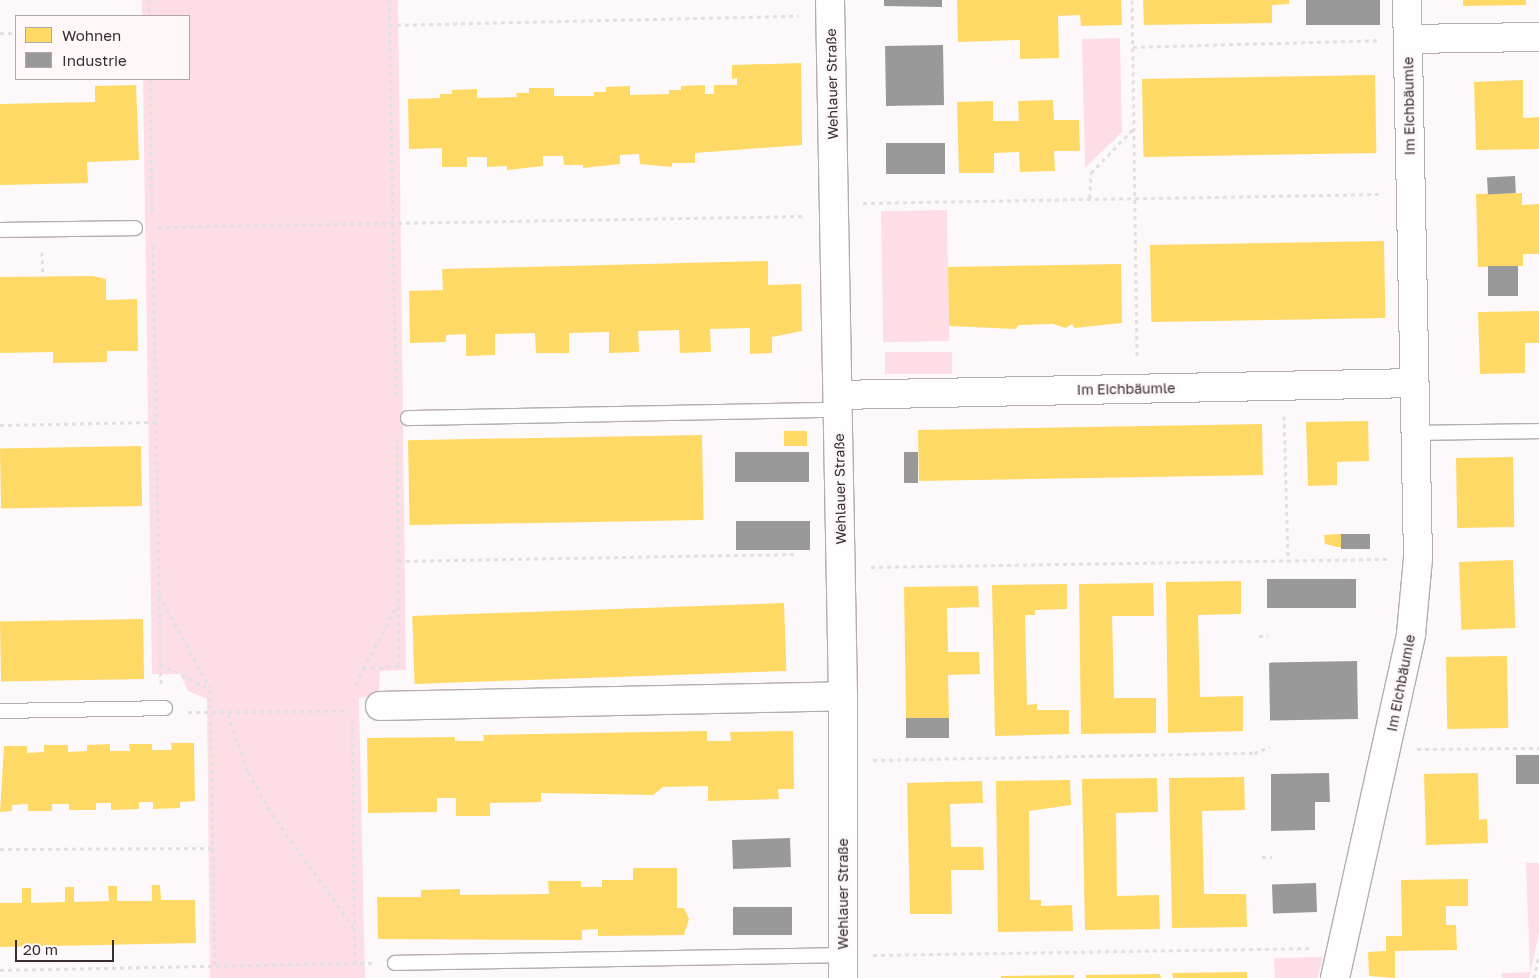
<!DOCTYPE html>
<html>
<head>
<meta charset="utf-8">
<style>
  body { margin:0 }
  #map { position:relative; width:1539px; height:978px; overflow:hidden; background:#fdf9fa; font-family:"Golos Text",sans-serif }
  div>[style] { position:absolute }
  .green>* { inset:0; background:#fddee7; transform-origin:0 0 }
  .homes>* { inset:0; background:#ffd966; transform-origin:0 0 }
  .industry>* { inset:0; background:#999; transform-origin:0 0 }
  .path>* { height:3px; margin-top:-1.5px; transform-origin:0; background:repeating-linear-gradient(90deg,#e3e0e1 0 4px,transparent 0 8px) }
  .roads { filter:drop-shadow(1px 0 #b4adaf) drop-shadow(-1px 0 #b4adaf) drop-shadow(0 1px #b4adaf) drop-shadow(0 -1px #b4adaf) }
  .service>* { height:14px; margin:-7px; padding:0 7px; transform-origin:7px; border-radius:7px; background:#fffefe }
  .minor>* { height:28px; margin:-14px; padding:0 14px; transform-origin:14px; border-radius:14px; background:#fffefe }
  span { translate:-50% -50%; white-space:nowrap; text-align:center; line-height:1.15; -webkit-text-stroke:5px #fef8f9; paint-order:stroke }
  .street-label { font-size:14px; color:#382d30 }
  .legend { position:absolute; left:15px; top:15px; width:175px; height:65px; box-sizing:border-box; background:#fef8f9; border:1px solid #afa7a9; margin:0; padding:6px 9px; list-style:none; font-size:15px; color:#382d30 }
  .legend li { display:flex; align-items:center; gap:10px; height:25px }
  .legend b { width:25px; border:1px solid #afa7a9 }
  .scale { position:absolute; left:15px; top:940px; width:99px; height:22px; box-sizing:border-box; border:2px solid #382d30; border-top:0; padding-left:6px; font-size:15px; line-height:18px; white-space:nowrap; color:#382d30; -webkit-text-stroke:4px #fef8f9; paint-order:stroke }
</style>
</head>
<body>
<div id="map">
  <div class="green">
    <div style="clip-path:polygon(142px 0,398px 0,406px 670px,380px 671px,379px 695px,359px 698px,365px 978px,210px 978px,207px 699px,188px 691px,180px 674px,152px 674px,143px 79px,189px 79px,189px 16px,142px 16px)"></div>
    <div style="clip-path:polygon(1120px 38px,1122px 132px,1085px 168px,1082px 39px)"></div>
    <div style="left:947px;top:210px;width:131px;height:66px;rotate:89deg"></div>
    <div style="left:952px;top:352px;width:22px;height:67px;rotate:90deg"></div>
    <div style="clip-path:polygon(1526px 863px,1539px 863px,1539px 934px,1529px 978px,1502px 978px,1502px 973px,1530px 972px)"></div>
    <div style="clip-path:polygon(1323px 957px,1318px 978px,1275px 978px,1274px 958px)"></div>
  </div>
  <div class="homes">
    <div style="clip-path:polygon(957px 0,1121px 0,1122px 25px,1081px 26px,1080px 15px,1058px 16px,1059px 58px,1020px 59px,1020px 40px,958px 42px)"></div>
    <div style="clip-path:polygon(1143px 0,1289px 0,1289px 4px,1272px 5px,1272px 23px,1144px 25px)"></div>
    <div style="clip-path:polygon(1463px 0,1526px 0,1526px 5px,1463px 6px)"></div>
    <div style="clip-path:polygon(801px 63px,802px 145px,695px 153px,695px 163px,672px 163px,672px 167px,640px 164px,639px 154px,620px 155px,620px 164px,583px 168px,583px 165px,564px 165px,563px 156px,543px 156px,543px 166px,507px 170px,507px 166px,487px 167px,487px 157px,467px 157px,467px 167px,442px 167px,442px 148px,409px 149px,408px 99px,440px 98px,440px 94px,452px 94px,452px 90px,477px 89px,477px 98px,517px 97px,516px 93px,529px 93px,529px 88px,554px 88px,554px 96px,594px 96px,594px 92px,606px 92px,606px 87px,630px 86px,630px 95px,669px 94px,669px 90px,681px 90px,681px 86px,705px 85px,705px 94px,714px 94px,714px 85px,737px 85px,737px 78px,732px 79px,732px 65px)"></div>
    <div style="left:1375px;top:75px;width:78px;height:233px;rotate:89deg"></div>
    <div style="clip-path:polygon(1523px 80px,1523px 118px,1539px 117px,1539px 149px,1476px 150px,1474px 82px)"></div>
    <div style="clip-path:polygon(136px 85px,139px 160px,87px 162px,88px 183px,0 185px,0 104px,95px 102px,95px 86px)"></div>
    <div style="clip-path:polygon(1053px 100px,1054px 120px,1079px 120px,1080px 151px,1054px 151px,1055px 171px,1020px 172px,1019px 152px,994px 153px,994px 173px,959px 173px,957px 102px,993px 101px,993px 121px,1019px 121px,1018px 101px)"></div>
    <div style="clip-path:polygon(1522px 193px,1522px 205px,1539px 204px,1539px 254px,1523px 254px,1523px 266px,1478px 267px,1476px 194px)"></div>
    <div style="left:1384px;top:241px;width:77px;height:234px;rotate:89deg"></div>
    <div style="clip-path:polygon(768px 261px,768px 285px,801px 284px,802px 331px,772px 337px,772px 353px,750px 354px,750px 328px,710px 329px,711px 352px,680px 353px,679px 330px,638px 331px,639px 352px,609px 353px,609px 332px,569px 333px,569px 353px,536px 353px,535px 333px,495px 334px,495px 355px,466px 356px,466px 334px,446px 335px,446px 342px,410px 343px,409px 291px,443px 290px,442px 269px)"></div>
    <div style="clip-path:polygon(1121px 264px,1122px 323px,1074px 328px,1072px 324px,1066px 328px,1053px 324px,1018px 325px,1016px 329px,949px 326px,948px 267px)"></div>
    <div style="clip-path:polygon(92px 276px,106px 279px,106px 300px,137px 299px,138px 351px,107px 351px,107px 362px,53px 363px,53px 352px,0 353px,0 277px)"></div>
    <div style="clip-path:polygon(1539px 311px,1539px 343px,1525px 343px,1525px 373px,1480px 374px,1478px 312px)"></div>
    <div style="clip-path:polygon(1368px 421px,1369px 461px,1337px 462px,1337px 485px,1308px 486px,1306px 422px)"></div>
    <div style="left:1262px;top:424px;width:51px;height:344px;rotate:89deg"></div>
    <div style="left:784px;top:431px;width:23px;height:15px"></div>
    <div style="left:702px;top:435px;width:85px;height:294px;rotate:89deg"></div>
    <div style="left:141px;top:446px;width:60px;height:141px;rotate:89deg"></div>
    <div style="left:1513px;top:457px;width:70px;height:57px;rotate:89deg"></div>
    <div style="clip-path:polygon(1341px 534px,1342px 548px,1325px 544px,1324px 535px)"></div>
    <div style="left:1513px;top:560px;width:68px;height:54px;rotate:88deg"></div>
    <div style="clip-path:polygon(1241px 581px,1241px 614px,1198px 615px,1200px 697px,1243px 696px,1243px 731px,1168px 733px,1166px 582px)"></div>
    <div style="clip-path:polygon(1153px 583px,1154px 616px,1112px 616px,1114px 698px,1156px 698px,1156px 733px,1081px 734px,1079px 584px)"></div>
    <div style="clip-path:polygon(1067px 584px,1067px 609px,1035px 610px,1035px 615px,1025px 615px,1027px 705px,1037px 704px,1037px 710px,1069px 710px,1069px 734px,995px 736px,992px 585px)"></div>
    <div style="clip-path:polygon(978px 586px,979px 607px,947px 608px,948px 652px,979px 652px,980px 674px,948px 675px,949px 718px,906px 718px,904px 587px)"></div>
    <div style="left:784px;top:603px;width:68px;height:372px;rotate:88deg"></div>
    <div style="left:143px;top:619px;width:60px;height:143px;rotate:89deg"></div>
    <div style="left:1507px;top:656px;width:72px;height:61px;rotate:89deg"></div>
    <div style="clip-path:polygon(707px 731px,707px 741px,731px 741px,730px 732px,793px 731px,794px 789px,778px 789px,779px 799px,708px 801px,708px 786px,663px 787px,653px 795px,541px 793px,541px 802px,490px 803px,490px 816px,456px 816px,456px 798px,437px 798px,437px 812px,368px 813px,367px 738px,455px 737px,455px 741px,484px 741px,483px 735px)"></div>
    <div style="clip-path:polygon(171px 743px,194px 743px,195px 801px,180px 802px,180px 808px,153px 809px,153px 802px,139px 802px,139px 809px,111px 810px,111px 803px,96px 803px,96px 810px,69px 810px,69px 804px,52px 804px,52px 811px,28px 811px,28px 804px,12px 805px,12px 811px,0 812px,4px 746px,27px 746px,27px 753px,44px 752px,44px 745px,68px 745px,68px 752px,87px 751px,87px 745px,110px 744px,110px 751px,130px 751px,129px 744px,152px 744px,152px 750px,172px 750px)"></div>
    <div style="clip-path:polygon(1478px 773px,1479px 820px,1487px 819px,1488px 843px,1426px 845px,1424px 774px)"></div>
    <div style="clip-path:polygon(1244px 777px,1245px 810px,1202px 811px,1203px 852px,1204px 894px,1246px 894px,1247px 927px,1172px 928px,1169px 778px)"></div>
    <div style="clip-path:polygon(1157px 778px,1158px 812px,1116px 813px,1117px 896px,1159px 895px,1160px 929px,1085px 930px,1082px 779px)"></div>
    <div style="clip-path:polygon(1070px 780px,1071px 805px,1029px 811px,1030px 900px,1041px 900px,1041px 906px,1072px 905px,1073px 931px,998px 932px,996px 781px)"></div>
    <div style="clip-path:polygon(982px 781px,983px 803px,950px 804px,951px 847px,983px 847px,984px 870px,951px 870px,952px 914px,910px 914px,907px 783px)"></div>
    <div style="clip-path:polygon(633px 868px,677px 868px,677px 908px,684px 908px,689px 919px,684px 935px,598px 936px,598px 929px,582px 930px,582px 940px,378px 939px,377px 897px,421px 897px,421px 890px,460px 889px,460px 895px,549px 894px,548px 881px,581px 881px,581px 887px,602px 887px,602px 880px,633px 880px)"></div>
    <div style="clip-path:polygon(1468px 879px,1468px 906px,1446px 906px,1446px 925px,1456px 925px,1457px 950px,1395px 951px,1395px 978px,1369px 976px,1368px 952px,1386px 951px,1386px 936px,1402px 936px,1401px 880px)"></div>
    <div style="clip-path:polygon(152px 885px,160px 885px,161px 900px,195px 900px,196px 943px,0 947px,0 903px,22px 903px,22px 888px,31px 888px,31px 903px,65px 902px,65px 887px,74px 887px,74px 902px,109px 901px,108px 886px,117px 886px,117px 901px,152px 901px)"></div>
    <div style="clip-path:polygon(1247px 972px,1247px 978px,1173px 978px,1172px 973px)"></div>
    <div style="clip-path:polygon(1160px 974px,1161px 978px,1086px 978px,1086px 975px)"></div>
    <div style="clip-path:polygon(1074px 975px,1074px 978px,1001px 978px,1001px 976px)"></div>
  </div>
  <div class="industry">
    <div style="clip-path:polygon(884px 0,942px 0,942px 7px,884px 6px)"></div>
    <div style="left:1306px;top:0;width:74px;height:25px"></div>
    <div style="left:943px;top:45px;width:60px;height:58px;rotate:89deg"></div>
    <div style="left:945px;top:143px;width:31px;height:59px;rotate:90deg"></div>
    <div style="left:1515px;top:176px;width:17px;height:28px;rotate:87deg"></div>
    <div style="left:1518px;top:266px;width:30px;height:30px;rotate:90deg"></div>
    <div style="left:809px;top:452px;width:30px;height:74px;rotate:90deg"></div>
    <div style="left:904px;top:452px;width:14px;height:31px"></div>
    <div style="left:810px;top:521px;width:29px;height:74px;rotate:90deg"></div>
    <div style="left:1341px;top:534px;width:29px;height:15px"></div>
    <div style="left:1356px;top:579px;width:29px;height:89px;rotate:90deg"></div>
    <div style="left:1357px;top:661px;width:58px;height:88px;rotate:89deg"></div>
    <div style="left:906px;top:718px;width:43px;height:20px"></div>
    <div style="left:1539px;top:755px;width:29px;height:23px;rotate:90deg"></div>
    <div style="clip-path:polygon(1329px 773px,1330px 802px,1315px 802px,1315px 830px,1271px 831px,1271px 774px)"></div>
    <div style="left:790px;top:838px;width:29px;height:58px;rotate:88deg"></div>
    <div style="left:1316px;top:883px;width:29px;height:44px;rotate:88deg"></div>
    <div style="left:792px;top:907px;width:28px;height:59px;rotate:90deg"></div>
  </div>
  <div class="path">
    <div style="left:149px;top:0;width:16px;rotate:90deg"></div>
    <div style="left:389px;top:0;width:397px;rotate:89deg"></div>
    <div style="left:1132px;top:0;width:358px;rotate:89.2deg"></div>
    <div style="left:389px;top:25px;width:410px;rotate:-1.3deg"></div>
    <div style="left:0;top:33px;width:16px"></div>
    <div style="left:1133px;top:47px;width:244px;rotate:-1.6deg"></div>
    <div style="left:150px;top:79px;width:132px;rotate:89.1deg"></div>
    <div style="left:1090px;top:198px;width:25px;rotate:-88deg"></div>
    <div style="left:1091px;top:173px;width:61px;rotate:-46.3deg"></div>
    <div style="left:863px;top:203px;width:519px;rotate:-0.99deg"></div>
    <div style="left:158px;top:227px;width:646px;rotate:-0.98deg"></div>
    <div style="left:153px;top:245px;width:419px;rotate:89deg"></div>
    <div style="left:160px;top:664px;width:56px;rotate:26.6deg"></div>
    <div style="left:210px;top:689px;width:277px;rotate:89deg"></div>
    <div style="left:42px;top:252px;width:25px;rotate:88deg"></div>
    <div style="left:1284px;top:416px;width:145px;rotate:88.4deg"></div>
    <div style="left:0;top:425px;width:155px;rotate:-1.1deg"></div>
    <div style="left:398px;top:561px;width:397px;rotate:-1deg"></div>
    <div style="left:871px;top:567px;width:517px;rotate:-0.89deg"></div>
    <div style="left:159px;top:595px;width:106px;rotate:61.3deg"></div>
    <div style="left:1259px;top:636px;width:9px"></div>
    <div style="left:160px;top:664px;width:20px;rotate:87deg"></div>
    <div style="left:363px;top:669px;width:74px;rotate:-61.7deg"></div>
    <div style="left:356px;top:685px;width:17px;rotate:-66deg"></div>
    <div style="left:363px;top:669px;width:36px;rotate:-5deg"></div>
    <div style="left:399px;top:666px;width:228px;rotate:-90.5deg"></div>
    <div style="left:188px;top:712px;width:161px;rotate:-0.4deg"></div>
    <div style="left:228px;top:714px;width:61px;rotate:71deg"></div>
    <div style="left:248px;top:772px;width:48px;rotate:60.3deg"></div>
    <div style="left:272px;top:814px;width:140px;rotate:54.3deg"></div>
    <div style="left:352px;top:720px;width:244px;rotate:89.3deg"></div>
    <div style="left:1417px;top:749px;width:122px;rotate:-0.5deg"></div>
    <div style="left:873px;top:760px;width:381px;rotate:-1.1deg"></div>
    <div style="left:1254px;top:753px;width:17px;rotate:-21deg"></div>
    <div style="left:0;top:849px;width:213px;rotate:-0.3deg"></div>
    <div style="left:1262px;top:857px;width:10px"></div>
    <div style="left:873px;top:955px;width:436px;rotate:-0.9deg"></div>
    <div style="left:0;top:970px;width:372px;rotate:-1.1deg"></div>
    <div style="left:1534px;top:978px;width:25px;rotate:-78deg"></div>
  </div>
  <div class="roads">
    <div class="service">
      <div style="left:0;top:230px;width:135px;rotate:-0.8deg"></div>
      <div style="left:408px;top:418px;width:431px;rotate:-1.1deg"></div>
      <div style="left:1415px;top:433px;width:124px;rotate:-0.9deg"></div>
      <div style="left:0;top:711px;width:165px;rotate:-1deg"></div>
      <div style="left:395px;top:963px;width:448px;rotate:-1deg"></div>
    </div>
    <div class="minor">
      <div style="left:830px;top:0;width:696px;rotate:88.93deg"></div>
      <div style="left:843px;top:696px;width:282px;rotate:90deg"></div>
      <div style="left:1408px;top:39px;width:131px;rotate:-0.9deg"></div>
      <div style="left:838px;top:395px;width:576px;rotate:-1.19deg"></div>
      <div style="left:380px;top:706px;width:463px;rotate:-1.2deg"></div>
      <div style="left:1335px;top:978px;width:352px;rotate:-77.5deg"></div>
      <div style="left:1411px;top:634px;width:76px;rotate:-84.7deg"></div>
      <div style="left:1418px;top:558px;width:558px;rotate:-91.13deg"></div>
    </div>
  </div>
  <div class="street-label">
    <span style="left:832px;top:84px;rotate:-91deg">Wehlauer Straße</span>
    <span style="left:1409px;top:106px;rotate:-91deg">Im Eichbäumle</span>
    <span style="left:1126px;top:389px;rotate:-1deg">Im Eichbäumle</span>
    <span style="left:840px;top:489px;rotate:-91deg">Wehlauer Straße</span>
    <span style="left:1401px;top:683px;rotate:-79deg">Im Eichbäumle</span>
    <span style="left:843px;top:894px;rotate:-90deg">Wehlauer Straße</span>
  </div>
  <ul class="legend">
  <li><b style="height:14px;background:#ffd966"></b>Wohnen</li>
  <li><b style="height:14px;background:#999"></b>Industrie</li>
  </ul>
  <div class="scale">20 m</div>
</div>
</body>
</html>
